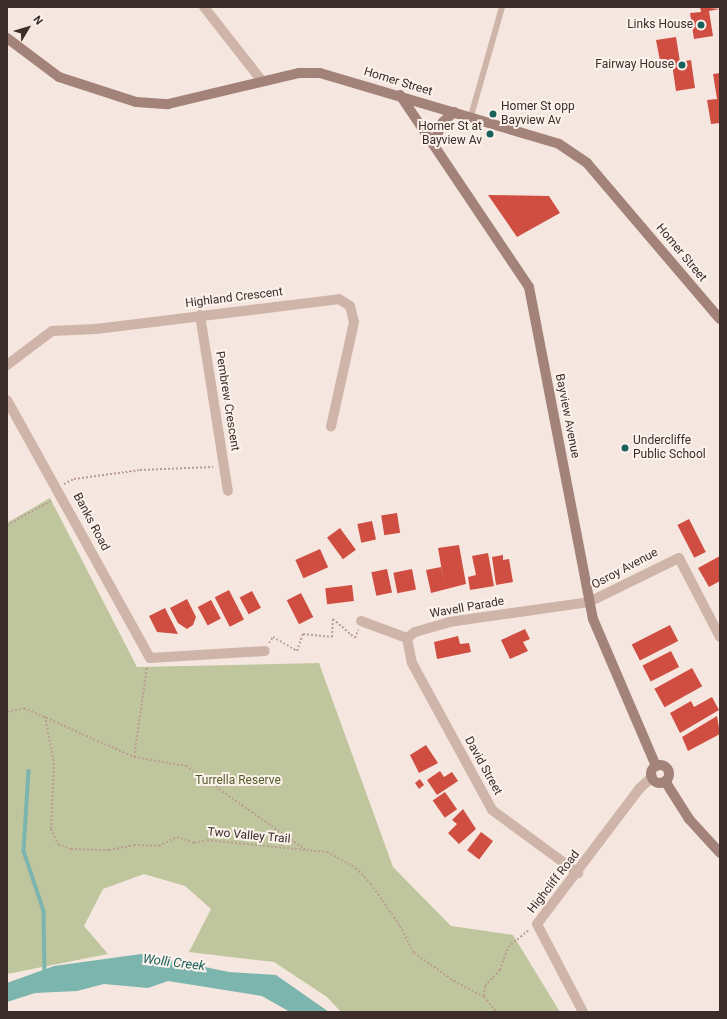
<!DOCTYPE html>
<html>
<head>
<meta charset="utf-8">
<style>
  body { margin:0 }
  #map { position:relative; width:727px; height:1019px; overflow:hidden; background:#f5e7df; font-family:Roboto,sans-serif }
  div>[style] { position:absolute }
  .green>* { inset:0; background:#bfc69d }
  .water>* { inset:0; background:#7bb5ae }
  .stream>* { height:3.5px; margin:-1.75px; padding:0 1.75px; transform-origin:1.75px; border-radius:1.75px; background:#7bb5ae }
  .building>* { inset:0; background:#d04d42; transform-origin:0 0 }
  .path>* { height:2px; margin-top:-1px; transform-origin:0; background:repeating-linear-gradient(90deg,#bb9e93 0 2px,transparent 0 4px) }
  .service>* { height:6px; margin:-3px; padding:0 3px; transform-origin:3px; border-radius:3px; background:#cfb4a9 }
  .minor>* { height:10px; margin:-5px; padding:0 5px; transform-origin:5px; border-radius:5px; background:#cfb4a9 }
  .secondary>* { height:10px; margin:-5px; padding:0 5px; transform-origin:5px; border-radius:5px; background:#a3827a }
  .secondary>.ring { margin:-5px; padding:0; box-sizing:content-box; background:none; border:10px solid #a3827a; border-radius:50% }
  .dots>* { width:11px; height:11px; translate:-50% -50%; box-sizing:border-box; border:2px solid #fcf2ec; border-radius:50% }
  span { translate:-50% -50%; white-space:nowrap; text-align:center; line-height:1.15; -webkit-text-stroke:4px #fcf2ec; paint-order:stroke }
  .poi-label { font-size:12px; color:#3c2c2a }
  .right { translate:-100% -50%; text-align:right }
  .left { translate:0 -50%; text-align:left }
  .street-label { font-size:12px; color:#3c2c2a }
  .park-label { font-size:12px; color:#525c2b }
  .water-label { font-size:13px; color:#1b615b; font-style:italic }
  .frame { position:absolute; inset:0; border:8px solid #3c2c2a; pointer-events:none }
  .north { position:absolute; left:8px; top:8px; width:40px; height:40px; -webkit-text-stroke:3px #fcf2ec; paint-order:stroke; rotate:52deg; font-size:11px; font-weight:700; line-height:16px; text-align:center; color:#3c2c2a }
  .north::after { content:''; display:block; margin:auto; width:14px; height:18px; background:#3c2c2a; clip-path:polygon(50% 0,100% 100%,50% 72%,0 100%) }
</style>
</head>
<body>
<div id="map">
  <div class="green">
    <div style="clip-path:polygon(50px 498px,137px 667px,319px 663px,393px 867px,451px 926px,513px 935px,560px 1012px,341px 1012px,327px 997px,274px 962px,189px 952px,211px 909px,185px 886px,144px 874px,103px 889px,84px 926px,108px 954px,7px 974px,7px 523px)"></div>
  </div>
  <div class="water">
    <div style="clip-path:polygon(141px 954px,229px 972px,276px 975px,329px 1012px,290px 1012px,262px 996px,168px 981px,148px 988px,104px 984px,77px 991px,35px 993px,7px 1002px,7px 983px,54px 966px)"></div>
  </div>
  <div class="stream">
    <div style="left:29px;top:771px;width:80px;rotate:93.6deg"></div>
    <div style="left:24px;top:851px;width:63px;rotate:71.6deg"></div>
    <div style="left:44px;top:911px;width:62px;rotate:89.1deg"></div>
  </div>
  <div class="building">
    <div style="clip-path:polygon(700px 7px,720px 9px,709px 11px,713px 36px,694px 39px,690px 13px,701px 12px)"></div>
    <div style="clip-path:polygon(676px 37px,680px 62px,691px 60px,695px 88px,676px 91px,672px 64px,661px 66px,656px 40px)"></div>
    <div style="clip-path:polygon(720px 73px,720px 123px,711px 124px,707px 100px,717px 99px,713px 74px)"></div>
    <div style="clip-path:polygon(488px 195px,549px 196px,560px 213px,517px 237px)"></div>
    <div style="left:397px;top:513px;width:20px;height:16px;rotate:81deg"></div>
    <div style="left:689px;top:519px;width:37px;height:13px;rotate:63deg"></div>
    <div style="left:372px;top:521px;width:19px;height:15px;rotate:78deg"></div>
    <div style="left:340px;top:528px;width:27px;height:16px;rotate:54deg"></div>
    <div style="clip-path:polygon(459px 545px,466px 584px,431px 593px,426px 570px,441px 567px,444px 583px,438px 548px)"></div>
    <div style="left:320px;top:549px;width:20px;height:27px;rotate:66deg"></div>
    <div style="clip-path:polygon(488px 553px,494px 586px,470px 590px,468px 577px,476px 575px,472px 556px)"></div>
    <div style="clip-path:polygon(503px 555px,503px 560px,509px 559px,513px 582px,496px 585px,492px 557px)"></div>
    <div style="clip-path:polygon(720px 556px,720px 581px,709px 587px,698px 568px)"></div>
    <div style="left:387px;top:569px;width:24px;height:16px;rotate:78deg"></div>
    <div style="left:412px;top:569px;width:21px;height:19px;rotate:79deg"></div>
    <div style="left:352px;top:585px;width:16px;height:27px;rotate:83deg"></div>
    <div style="left:229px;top:590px;width:33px;height:16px;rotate:63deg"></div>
    <div style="left:252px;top:591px;width:19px;height:14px;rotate:62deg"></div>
    <div style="left:301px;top:593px;width:27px;height:16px;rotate:63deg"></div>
    <div style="clip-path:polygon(187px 599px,196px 617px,193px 625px,187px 629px,178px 623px,170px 608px)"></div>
    <div style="left:211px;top:600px;width:21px;height:15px;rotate:62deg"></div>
    <div style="clip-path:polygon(165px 608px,178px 634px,157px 632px,149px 616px)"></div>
    <div style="left:670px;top:625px;width:18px;height:43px;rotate:63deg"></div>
    <div style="clip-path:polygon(525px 629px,530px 639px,523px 642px,528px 651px,510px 659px,501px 640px)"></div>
    <div style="clip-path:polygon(458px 636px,460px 644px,469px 643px,471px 652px,437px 659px,434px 642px)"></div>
    <div style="left:671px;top:651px;width:18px;height:32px;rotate:63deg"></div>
    <div style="left:692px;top:668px;width:21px;height:43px;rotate:61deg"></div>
    <div style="clip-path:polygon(712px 697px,719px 710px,680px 733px,670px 713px,691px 701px,694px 707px)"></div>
    <div style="clip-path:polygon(717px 716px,720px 734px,688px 751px,682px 737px)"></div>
    <div style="clip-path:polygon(426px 745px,438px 763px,419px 773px,410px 755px)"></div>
    <div style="clip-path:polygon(440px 771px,444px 777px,452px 772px,458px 781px,437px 795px,427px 780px)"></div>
    <div style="clip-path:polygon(420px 779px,424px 785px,419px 789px,415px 783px)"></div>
    <div style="left:445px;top:792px;width:21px;height:15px;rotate:55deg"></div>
    <div style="clip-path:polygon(463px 809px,476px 829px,459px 844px,448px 833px,457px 824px,452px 820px)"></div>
    <div style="left:481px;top:832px;width:15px;height:23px;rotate:37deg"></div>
  </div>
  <div class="path">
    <div style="left:64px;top:484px;width:11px;rotate:-27deg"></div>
    <div style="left:74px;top:479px;width:67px;rotate:-7.8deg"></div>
    <div style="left:140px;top:470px;width:73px;rotate:-2.4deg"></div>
    <div style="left:7px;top:525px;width:50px;rotate:-28.6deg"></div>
    <div style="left:269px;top:643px;width:7px;rotate:-56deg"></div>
    <div style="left:273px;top:637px;width:28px;rotate:30deg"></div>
    <div style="left:297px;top:651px;width:18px;rotate:-71deg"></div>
    <div style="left:303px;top:634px;width:29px;rotate:6deg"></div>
    <div style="left:332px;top:637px;width:18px;rotate:-87deg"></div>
    <div style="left:333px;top:619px;width:29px;rotate:41deg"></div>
    <div style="left:355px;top:638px;width:9px;rotate:-69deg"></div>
    <div style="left:7px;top:712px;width:17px;rotate:-13deg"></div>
    <div style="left:24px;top:708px;width:120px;rotate:24deg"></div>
    <div style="left:134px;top:757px;width:53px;rotate:9.8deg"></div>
    <div style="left:186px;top:766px;width:146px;rotate:35deg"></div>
    <div style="left:45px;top:716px;width:48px;rotate:79.2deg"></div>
    <div style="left:54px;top:763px;width:66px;rotate:92.6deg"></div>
    <div style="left:51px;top:829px;width:17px;rotate:65deg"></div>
    <div style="left:58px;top:844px;width:14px;rotate:21deg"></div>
    <div style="left:71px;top:849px;width:38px;rotate:2deg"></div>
    <div style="left:109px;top:850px;width:25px;rotate:-11deg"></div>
    <div style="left:134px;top:845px;width:25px;rotate:2deg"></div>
    <div style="left:159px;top:846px;width:20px;rotate:-27deg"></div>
    <div style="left:177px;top:837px;width:18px;rotate:19deg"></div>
    <div style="left:194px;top:843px;width:13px;rotate:-13deg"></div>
    <div style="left:207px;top:840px;width:121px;rotate:5.7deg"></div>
    <div style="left:327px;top:852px;width:33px;rotate:29deg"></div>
    <div style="left:356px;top:868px;width:22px;rotate:47deg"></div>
    <div style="left:371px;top:884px;width:51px;rotate:55.4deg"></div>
    <div style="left:400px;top:926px;width:30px;rotate:63deg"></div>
    <div style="left:414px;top:953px;width:49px;rotate:35deg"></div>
    <div style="left:454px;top:981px;width:34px;rotate:28deg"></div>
    <div style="left:484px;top:997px;width:20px;rotate:49deg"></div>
    <div style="left:134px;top:757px;width:91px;rotate:-81.8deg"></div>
    <div style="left:484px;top:996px;width:10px;rotate:-84deg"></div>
    <div style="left:485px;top:986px;width:22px;rotate:-47deg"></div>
    <div style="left:500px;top:970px;width:24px;rotate:-71deg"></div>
    <div style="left:508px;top:947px;width:27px;rotate:-39deg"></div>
  </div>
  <div class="service">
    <div style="left:471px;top:116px;width:113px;rotate:-74.1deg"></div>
  </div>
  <div class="minor">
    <div style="left:204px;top:7px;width:94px;rotate:51.9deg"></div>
    <div style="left:200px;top:315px;width:178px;rotate:81deg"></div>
    <div style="left:7px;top:365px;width:56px;rotate:-37.1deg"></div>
    <div style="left:52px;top:331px;width:44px;rotate:-2.6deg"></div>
    <div style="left:96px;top:329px;width:245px;rotate:-7deg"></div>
    <div style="left:339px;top:299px;width:13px;rotate:32deg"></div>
    <div style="left:350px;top:306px;width:16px;rotate:76deg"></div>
    <div style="left:354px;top:322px;width:107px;rotate:102.4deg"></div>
    <div style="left:7px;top:400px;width:295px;rotate:61deg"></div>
    <div style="left:150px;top:658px;width:115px;rotate:-3.5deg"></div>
    <div style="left:361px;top:621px;width:49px;rotate:20.3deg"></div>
    <div style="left:407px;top:638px;width:10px;rotate:-37deg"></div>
    <div style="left:415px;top:632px;width:35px;rotate:-16deg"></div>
    <div style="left:449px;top:622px;width:141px;rotate:-8.1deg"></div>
    <div style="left:589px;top:602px;width:100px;rotate:-26.1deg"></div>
    <div style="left:679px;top:558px;width:89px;rotate:62.6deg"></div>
    <div style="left:407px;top:638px;width:25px;rotate:79deg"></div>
    <div style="left:412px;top:663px;width:167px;rotate:61.4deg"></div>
    <div style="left:492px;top:810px;width:107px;rotate:36.2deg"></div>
    <div style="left:583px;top:1012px;width:99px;rotate:-117.6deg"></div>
    <div style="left:537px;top:924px;width:169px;rotate:-52.9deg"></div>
    <div style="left:639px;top:789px;width:18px;rotate:-43deg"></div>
  </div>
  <div class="secondary">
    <div style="left:7px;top:38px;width:65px;rotate:36.9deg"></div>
    <div style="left:59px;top:77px;width:81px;rotate:18deg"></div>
    <div style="left:136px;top:102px;width:32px;rotate:4deg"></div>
    <div style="left:168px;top:104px;width:135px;rotate:-13.3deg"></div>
    <div style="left:299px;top:73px;width:21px"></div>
    <div style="left:320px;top:73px;width:249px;rotate:16.5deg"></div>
    <div style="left:559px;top:144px;width:34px;rotate:34deg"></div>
    <div style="left:587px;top:163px;width:205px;rotate:49.6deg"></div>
    <div style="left:400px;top:95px;width:231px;rotate:56.1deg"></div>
    <div style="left:529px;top:287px;width:338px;rotate:79.1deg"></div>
    <div style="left:593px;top:619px;width:160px;rotate:66.8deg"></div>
    <div style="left:433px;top:144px;width:24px;rotate:-66deg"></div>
    <div style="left:443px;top:122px;width:15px;rotate:-42deg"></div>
    <div class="ring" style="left:651px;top:765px;width:8px;height:8px"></div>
    <div style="left:665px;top:781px;width:45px;rotate:57.7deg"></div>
    <div style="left:689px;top:819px;width:46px;rotate:47.6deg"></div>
  </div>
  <div class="dots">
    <div style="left:701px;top:25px;background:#1b615b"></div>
    <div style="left:682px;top:65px;background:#1b615b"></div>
    <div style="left:493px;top:114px;background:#1b615b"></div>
    <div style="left:490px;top:134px;background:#1b615b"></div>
    <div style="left:625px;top:448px;background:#1b615b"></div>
  </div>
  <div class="poi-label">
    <span class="right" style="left:693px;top:25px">Links House</span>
    <span class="right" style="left:674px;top:65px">Fairway House</span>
    <span class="left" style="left:501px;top:114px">Homer St opp<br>Bayview Av</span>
    <span class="right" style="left:482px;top:134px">Homer St at<br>Bayview Av</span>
    <span class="left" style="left:633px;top:448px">Undercliffe<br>Public School</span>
  </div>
  <div class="street-label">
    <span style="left:398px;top:82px;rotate:17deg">Homer Street</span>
    <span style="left:681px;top:253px;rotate:50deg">Homer Street</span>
    <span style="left:234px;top:298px;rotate:-7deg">Highland Crescent</span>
    <span style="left:227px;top:401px;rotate:81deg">Pembrew Crescent</span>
    <span style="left:567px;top:416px;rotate:79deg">Bayview Avenue</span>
    <span style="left:91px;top:522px;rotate:62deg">Banks Road</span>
    <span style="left:625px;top:569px;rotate:-28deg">Osroy Avenue</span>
    <span style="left:467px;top:608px;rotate:-10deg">Wavell Parade</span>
    <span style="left:483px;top:766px;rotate:61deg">David Street</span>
    <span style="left:249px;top:836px;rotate:5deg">Two Valley Trail</span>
    <span style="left:554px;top:882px;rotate:-52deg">Highcliff Road</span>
  </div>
  <div class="park-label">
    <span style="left:238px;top:781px">Turrella Reserve</span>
  </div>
  <div class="water-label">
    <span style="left:174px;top:963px;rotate:7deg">Wolli Creek</span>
  </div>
  <div class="frame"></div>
  <div class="north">N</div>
</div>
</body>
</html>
